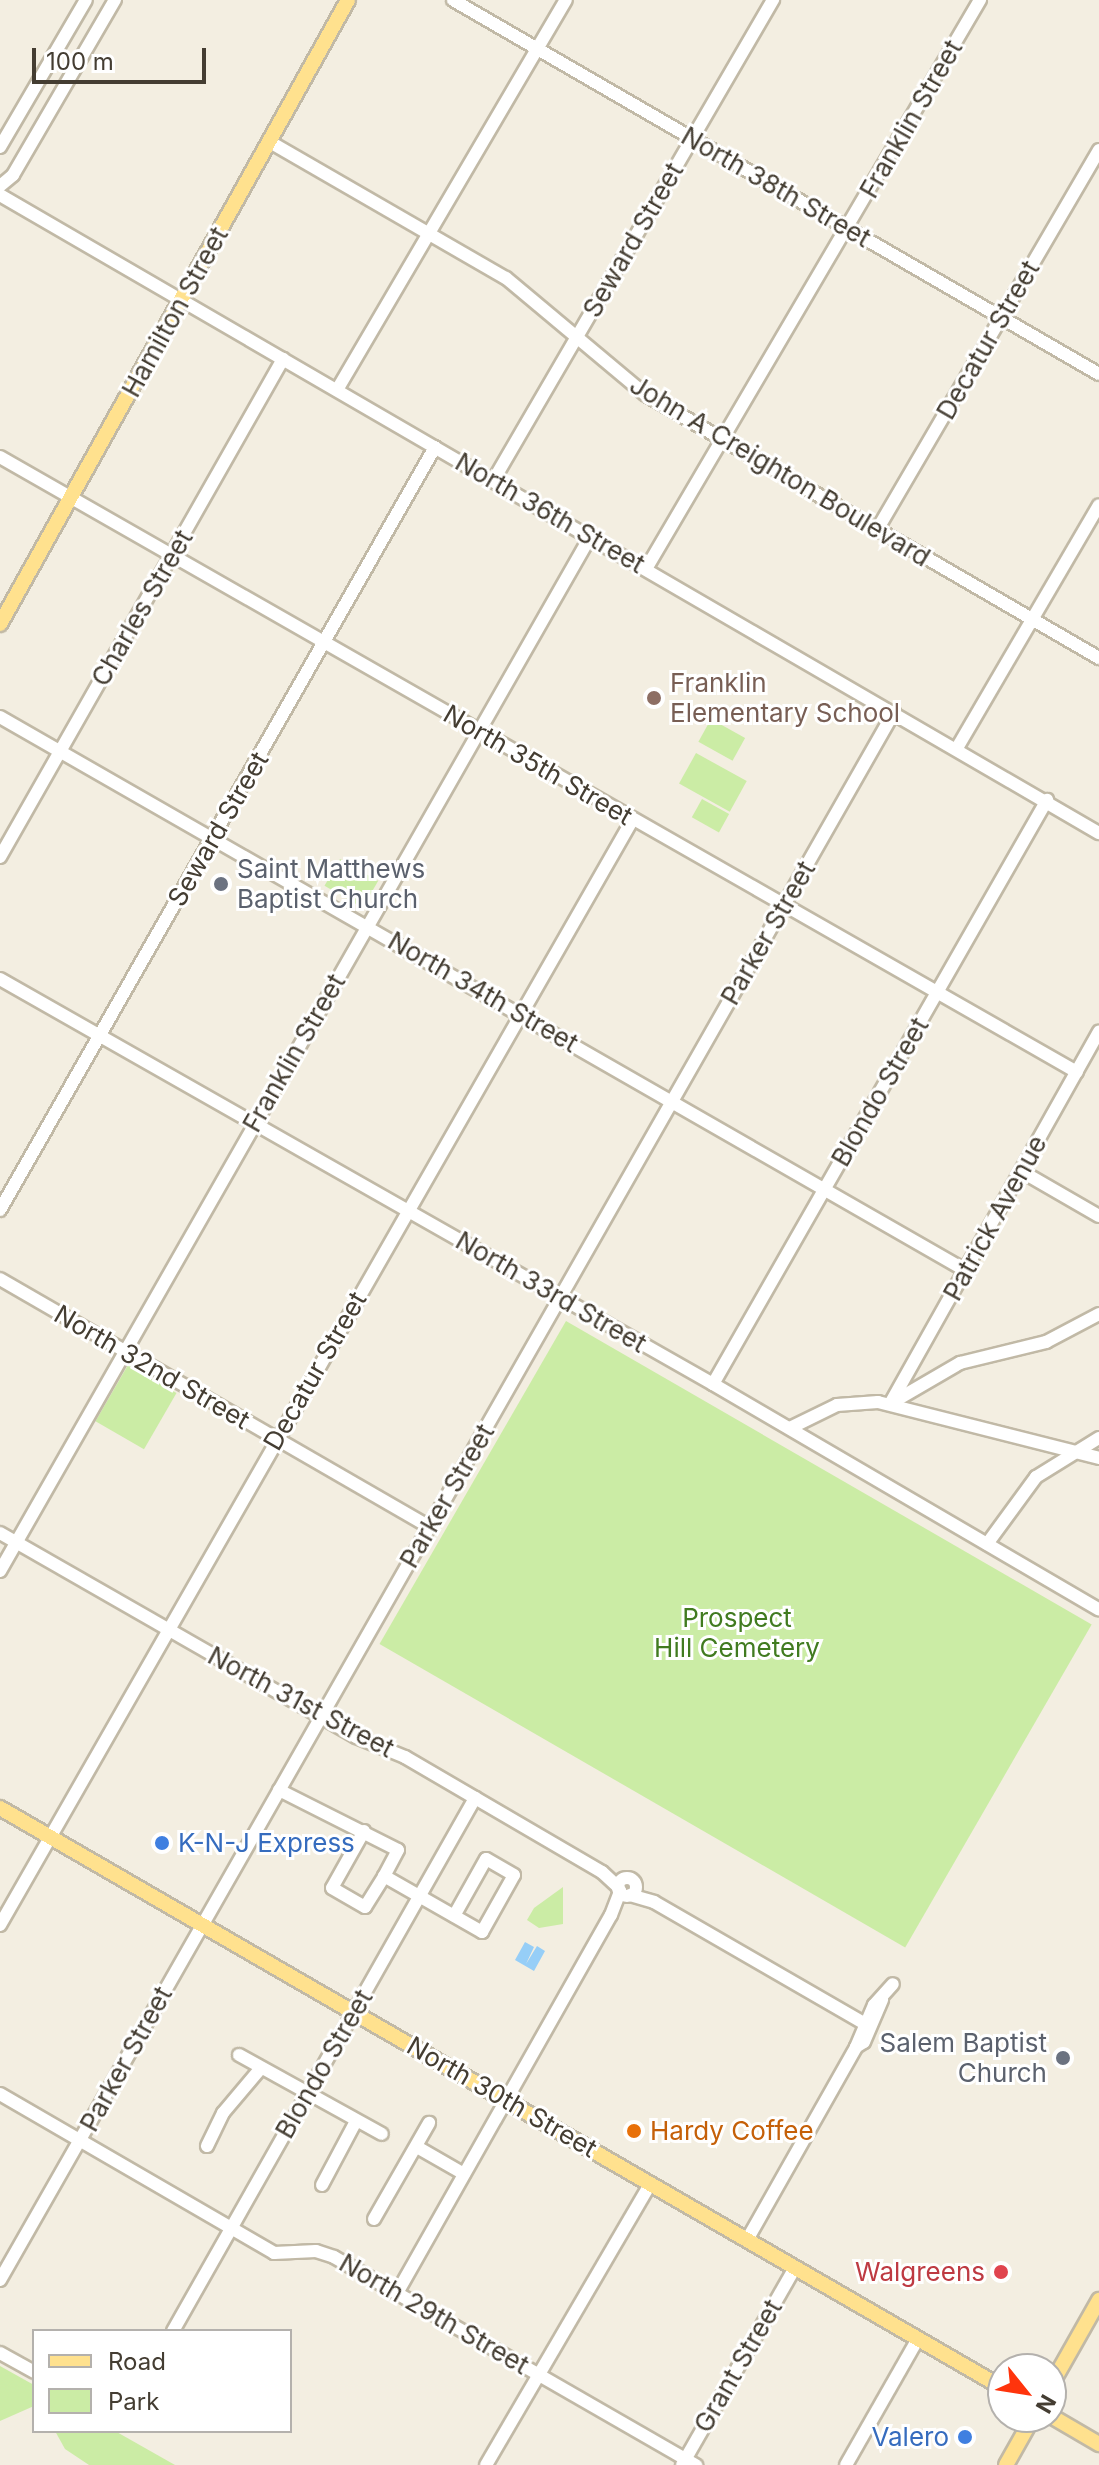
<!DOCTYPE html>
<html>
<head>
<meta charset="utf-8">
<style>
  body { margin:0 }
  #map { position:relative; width:1099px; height:2465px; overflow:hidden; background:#f3eee1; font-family:Inter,sans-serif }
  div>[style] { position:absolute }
  .green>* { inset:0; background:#cbeca5; transform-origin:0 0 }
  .water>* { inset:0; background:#96cef7 }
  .roads { filter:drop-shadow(2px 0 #c1b9a6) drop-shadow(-2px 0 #c1b9a6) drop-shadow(0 2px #c1b9a6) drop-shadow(0 -2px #c1b9a6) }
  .minor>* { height:12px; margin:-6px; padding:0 6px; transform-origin:6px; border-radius:6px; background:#fff }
  .minor>.ring { margin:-6px; padding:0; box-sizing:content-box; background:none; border:12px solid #fff; border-radius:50% }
  .major>* { height:14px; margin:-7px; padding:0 7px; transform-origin:7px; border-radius:7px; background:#ffe18e }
  .dots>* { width:22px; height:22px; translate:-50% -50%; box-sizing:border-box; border:4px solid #fff; border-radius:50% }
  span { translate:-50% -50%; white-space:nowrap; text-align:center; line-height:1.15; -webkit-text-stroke:6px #fff; paint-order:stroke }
  .street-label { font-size:26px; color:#443d32 }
  .education-label { font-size:26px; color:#785e54 }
  .left { translate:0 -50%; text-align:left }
  .worship-label { font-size:26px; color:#5b616d }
  .right { translate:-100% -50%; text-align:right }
  .park-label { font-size:26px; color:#417b20 }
  .shop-label { font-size:26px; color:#366cbe }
  .food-label { font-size:26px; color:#c56008 }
  .health-label { font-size:26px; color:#be3a42 }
  .legend { position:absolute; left:32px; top:2329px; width:260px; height:104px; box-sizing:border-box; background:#fff; border:2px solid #b4b1ad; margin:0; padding:10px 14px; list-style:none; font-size:24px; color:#443d32 }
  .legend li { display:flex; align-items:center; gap:16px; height:40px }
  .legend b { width:40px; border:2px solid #b4b1ad }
  .north { position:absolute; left:987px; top:2353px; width:80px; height:80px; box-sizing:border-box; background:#fff; border:2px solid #b4b1ad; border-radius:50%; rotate:120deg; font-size:22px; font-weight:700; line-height:32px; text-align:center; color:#443d32 }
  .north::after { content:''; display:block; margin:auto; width:28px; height:36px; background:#ff340c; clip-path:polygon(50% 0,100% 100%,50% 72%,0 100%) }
  .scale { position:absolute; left:32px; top:48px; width:174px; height:36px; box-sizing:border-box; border:4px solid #443d32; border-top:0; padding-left:10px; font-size:24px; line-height:28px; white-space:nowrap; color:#443d32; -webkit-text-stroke:6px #fff; paint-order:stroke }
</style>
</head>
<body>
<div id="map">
  <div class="green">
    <div style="left:711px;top:719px;width:39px;height:26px;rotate:29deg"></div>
    <div style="left:696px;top:753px;width:58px;height:35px;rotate:29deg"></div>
    <div style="left:702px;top:799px;width:31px;height:21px;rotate:29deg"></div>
    <div style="left:340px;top:859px;width:44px;height:31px;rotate:30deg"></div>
    <div style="left:566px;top:1321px;width:607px;height:373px;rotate:30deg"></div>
    <div style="left:128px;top:1365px;width:56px;height:65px;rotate:30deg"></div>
    <div style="clip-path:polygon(563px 1887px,563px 1924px,539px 1928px,527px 1920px,534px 1908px)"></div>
    <div style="clip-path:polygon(0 2366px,34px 2385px,34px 2406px,0 2421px)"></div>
    <div style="clip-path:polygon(55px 2431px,115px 2431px,175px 2465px,89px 2465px,65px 2449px)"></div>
  </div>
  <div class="water">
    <div style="clip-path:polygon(525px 1942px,534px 1947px,526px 1964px,537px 1946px,545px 1951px,534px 1971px,515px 1960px)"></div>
  </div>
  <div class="roads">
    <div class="minor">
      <div style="left:453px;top:0;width:746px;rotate:30.07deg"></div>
      <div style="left:270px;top:142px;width:272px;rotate:30deg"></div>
      <div style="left:506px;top:278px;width:182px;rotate:39.9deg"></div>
      <div style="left:646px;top:395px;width:524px;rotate:30.14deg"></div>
      <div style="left:0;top:147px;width:170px;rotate:-59.7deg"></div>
      <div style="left:0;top:186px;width:17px;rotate:-40deg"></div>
      <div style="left:13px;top:175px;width:203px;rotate:-59.8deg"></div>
      <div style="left:0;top:195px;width:1271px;rotate:30.14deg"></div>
      <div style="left:337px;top:390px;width:452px;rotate:-59.6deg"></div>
      <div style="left:0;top:457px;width:1240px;rotate:29.73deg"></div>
      <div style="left:493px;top:481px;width:557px;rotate:-59.8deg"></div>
      <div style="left:877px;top:530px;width:440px;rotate:-59.7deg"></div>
      <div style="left:646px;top:569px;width:660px;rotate:-59.59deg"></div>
      <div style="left:0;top:717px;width:1112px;rotate:29.82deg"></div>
      <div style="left:957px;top:748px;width:281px;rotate:-59.7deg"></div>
      <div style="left:0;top:857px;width:573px;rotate:-60.39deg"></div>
      <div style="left:0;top:979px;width:820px;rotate:29.6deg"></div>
      <div style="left:713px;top:1384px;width:447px;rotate:30.3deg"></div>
      <div style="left:1021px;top:1171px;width:90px;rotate:30deg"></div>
      <div style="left:0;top:1210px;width:878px;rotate:-60.31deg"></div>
      <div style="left:0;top:1279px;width:496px;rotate:30deg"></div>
      <div style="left:713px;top:1384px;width:673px;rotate:-60.23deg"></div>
      <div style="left:893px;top:1402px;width:78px;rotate:-30.2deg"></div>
      <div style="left:960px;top:1363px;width:89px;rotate:-13.7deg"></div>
      <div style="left:1046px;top:1342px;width:60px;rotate:-27.8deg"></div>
      <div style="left:890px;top:1404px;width:427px;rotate:-60.7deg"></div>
      <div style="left:790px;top:1428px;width:52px;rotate:-26.1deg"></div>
      <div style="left:837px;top:1405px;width:41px;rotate:-4.2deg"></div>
      <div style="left:878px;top:1402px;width:228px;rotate:14.2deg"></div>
      <div style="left:0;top:1533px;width:410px;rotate:29.8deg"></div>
      <div style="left:356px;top:1737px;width:53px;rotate:22.2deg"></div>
      <div style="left:405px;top:1757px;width:228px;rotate:30.3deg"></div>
      <div style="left:602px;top:1872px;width:23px;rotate:43deg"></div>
      <div style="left:987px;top:1544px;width:83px;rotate:-53.8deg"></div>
      <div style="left:1036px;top:1477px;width:74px;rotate:-31.8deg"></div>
      <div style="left:0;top:1571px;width:1190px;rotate:-60.29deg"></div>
      <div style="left:279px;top:1790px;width:133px;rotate:26.8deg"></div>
      <div style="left:398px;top:1850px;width:30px;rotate:118deg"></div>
      <div style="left:384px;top:1876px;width:113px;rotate:29.7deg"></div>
      <div style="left:482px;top:1932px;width:65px;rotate:-60.7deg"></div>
      <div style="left:514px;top:1875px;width:32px;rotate:-150deg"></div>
      <div style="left:486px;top:1859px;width:65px;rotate:119.3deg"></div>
      <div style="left:364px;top:1831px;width:65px;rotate:119.3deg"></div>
      <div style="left:332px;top:1888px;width:38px;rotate:30deg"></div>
      <div style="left:365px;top:1907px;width:36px;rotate:-58deg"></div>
      <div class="ring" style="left:618px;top:1878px;width:6px;height:6px"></div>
      <div style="left:630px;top:1895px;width:25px;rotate:16deg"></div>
      <div style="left:654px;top:1902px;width:242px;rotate:30deg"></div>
      <div style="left:0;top:1925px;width:1274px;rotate:-60.22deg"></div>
      <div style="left:856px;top:2047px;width:46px;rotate:-66.8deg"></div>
      <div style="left:874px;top:2005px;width:28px;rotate:-48deg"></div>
      <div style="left:239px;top:2055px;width:163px;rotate:28.9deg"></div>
      <div style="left:0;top:2094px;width:317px;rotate:30.1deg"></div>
      <div style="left:274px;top:2253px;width:42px;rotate:-2.7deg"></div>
      <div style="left:316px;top:2251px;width:19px;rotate:18deg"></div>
      <div style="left:334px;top:2257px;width:418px;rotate:29.9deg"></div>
      <div style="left:207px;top:2146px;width:37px;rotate:-64deg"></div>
      <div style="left:223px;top:2113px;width:59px;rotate:-49.8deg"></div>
      <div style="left:417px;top:2147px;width:54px;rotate:29.9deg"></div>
      <div style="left:322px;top:2185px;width:70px;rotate:-62deg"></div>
      <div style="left:374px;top:2219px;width:111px;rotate:-60.2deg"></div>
      <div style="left:747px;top:2240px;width:222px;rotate:-60.5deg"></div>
      <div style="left:856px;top:2047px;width:9px;rotate:-32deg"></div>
      <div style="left:864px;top:2042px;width:46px;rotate:-66.8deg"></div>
      <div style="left:0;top:2280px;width:1805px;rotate:-60.31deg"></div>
      <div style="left:397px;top:2293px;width:434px;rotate:-60.5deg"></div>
      <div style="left:611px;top:1915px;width:26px;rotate:-69deg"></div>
      <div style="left:173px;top:2331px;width:613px;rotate:-60.46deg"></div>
      <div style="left:0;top:2353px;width:39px;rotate:29deg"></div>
      <div style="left:486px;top:2465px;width:325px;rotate:-59.7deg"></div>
      <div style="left:682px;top:2465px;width:227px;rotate:-60.2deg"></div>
      <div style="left:846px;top:2465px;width:145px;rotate:-60.3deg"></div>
    </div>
    <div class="major">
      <div style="left:0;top:624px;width:714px;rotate:-60.85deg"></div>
      <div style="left:0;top:1808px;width:1159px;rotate:30.04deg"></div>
      <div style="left:1051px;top:2385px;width:98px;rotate:-60.5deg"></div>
      <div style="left:1051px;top:2416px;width:56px;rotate:30.3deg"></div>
      <div style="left:1006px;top:2465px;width:55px;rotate:-60.6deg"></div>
    </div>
  </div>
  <div class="dots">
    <div style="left:654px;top:698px;background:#8d6e63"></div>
    <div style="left:221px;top:884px;background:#6b7280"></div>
    <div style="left:162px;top:1843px;background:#3f7fe0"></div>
    <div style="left:1063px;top:2058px;background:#6b7280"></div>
    <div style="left:634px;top:2131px;background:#e8710a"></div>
    <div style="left:1001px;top:2272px;background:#e0444e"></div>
    <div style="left:965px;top:2437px;background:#3f7fe0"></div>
  </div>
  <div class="street-label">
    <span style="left:911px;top:119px;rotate:-60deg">Franklin Street</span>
    <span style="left:776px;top:187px;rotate:30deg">North 38th Street</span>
    <span style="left:633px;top:240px;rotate:-60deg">Seward Street</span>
    <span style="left:175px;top:312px;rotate:-61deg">Hamilton Street</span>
    <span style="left:988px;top:340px;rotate:-60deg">Decatur Street</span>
    <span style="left:780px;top:471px;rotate:31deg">John A Creighton Boulevard</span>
    <span style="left:550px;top:513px;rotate:30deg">North 36th Street</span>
    <span style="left:142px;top:608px;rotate:-60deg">Charles Street</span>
    <span style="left:538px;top:765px;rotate:30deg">North 35th Street</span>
    <span style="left:218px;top:829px;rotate:-60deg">Seward Street</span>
    <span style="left:768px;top:933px;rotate:-60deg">Parker Street</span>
    <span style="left:483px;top:992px;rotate:30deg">North 34th Street</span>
    <span style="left:294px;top:1053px;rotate:-60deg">Franklin Street</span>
    <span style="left:880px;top:1092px;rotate:-60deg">Blondo Street</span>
    <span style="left:995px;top:1218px;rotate:-61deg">Patrick Avenue</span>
    <span style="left:551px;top:1292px;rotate:30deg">North 33rd Street</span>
    <span style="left:152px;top:1367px;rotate:30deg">North 32nd Street</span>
    <span style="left:315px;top:1371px;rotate:-60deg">Decatur Street</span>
    <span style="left:447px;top:1496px;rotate:-60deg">Parker Street</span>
    <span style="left:301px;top:1702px;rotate:28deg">North 31st Street</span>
    <span style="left:126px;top:2059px;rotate:-61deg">Parker Street</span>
    <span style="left:324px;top:2064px;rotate:-60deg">Blondo Street</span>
    <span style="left:502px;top:2097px;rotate:30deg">North 30th Street</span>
    <span style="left:434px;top:2314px;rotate:30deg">North 29th Street</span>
    <span style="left:738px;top:2366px;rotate:-60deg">Grant Street</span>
  </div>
  <div class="education-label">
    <span class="left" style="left:670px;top:698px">Franklin<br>Elementary School</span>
  </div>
  <div class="worship-label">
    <span class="left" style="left:237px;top:884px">Saint Matthews<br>Baptist Church</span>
    <span class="right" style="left:1047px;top:2058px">Salem Baptist<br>Church</span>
  </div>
  <div class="park-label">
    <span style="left:737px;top:1633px">Prospect<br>Hill Cemetery</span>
  </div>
  <div class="shop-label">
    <span class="left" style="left:178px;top:1843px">K-N-J Express</span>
    <span class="right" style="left:949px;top:2437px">Valero</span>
  </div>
  <div class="food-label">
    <span class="left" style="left:650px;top:2131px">Hardy Coffee</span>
  </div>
  <div class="health-label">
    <span class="right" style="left:985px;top:2272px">Walgreens</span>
  </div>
  <ul class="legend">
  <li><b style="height:10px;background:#ffe18e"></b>Road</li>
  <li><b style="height:22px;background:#cbeca5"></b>Park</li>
  </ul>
  <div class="north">N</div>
  <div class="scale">100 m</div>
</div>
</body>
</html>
